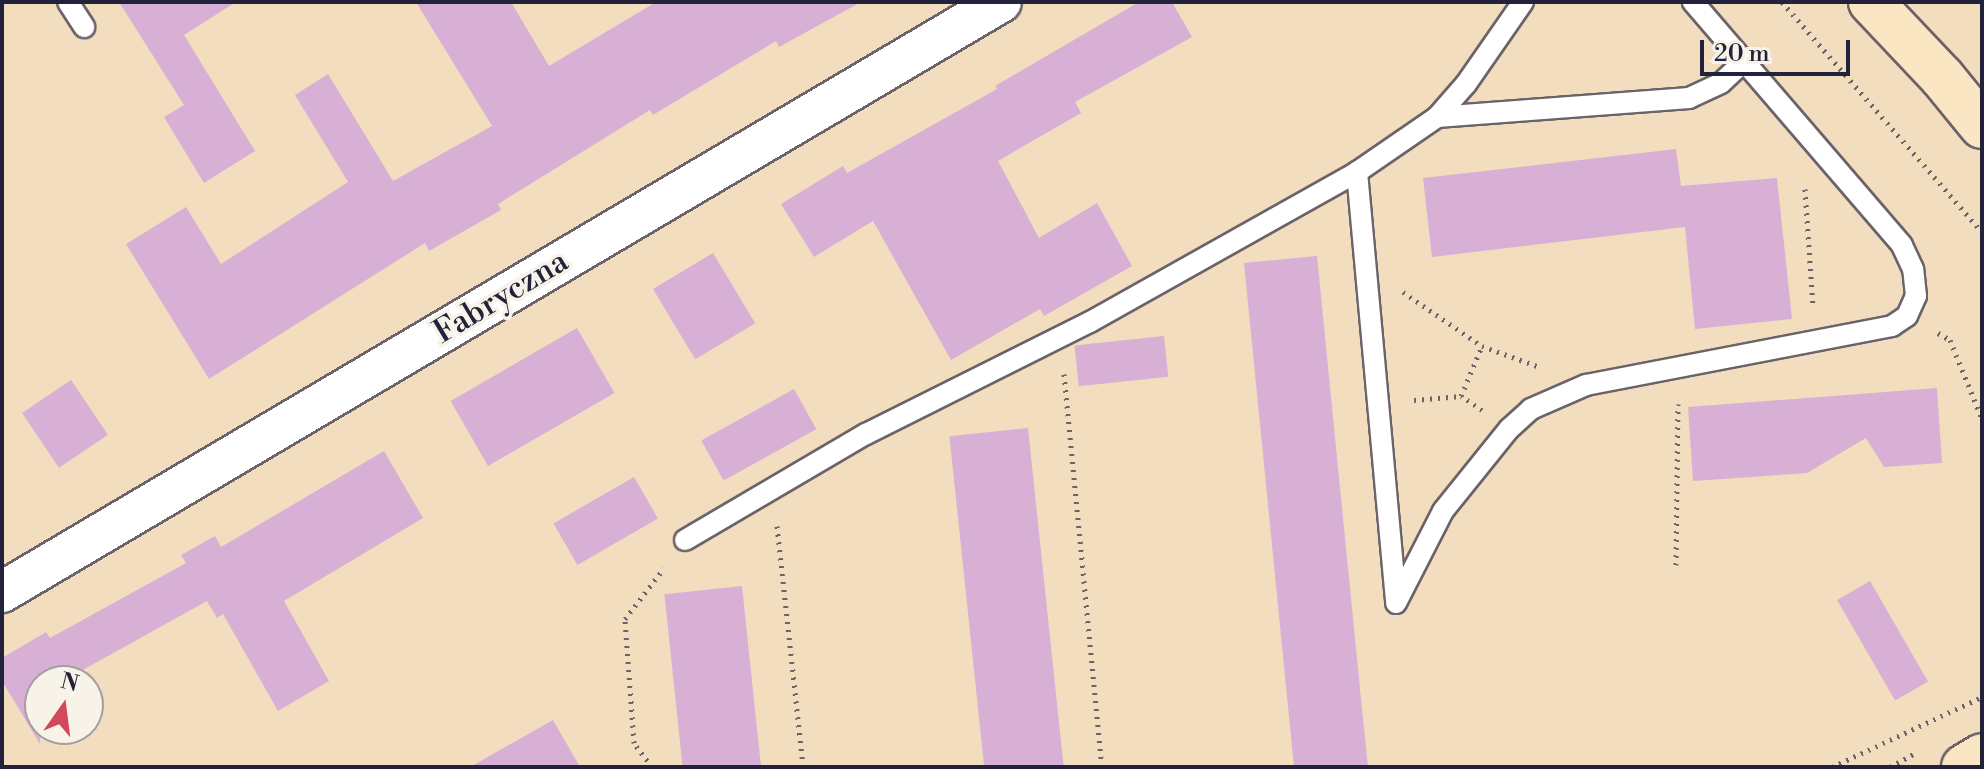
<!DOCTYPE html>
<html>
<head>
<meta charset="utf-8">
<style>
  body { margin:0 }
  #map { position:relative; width:1984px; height:769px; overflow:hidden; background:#f2ddbe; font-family:"Libre Bodoni",serif }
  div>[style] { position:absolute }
  .building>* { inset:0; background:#d9b0d5; transform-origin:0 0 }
  .path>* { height:5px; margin-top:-2.5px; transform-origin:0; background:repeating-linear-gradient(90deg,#6b6369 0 2px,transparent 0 8px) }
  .roads { filter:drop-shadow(2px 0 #6b6369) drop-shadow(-2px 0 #6b6369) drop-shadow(0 2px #6b6369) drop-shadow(0 -2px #6b6369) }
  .lane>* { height:20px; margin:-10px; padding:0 10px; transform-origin:10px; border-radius:10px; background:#fff }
  .street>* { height:40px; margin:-20px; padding:0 20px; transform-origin:20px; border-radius:20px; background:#fff }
  .secondary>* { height:44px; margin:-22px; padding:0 22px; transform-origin:22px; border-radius:22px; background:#fbe6c3 }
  span { translate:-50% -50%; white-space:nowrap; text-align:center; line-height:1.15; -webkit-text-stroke:7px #f7f3e8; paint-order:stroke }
  .street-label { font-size:32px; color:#22223b }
  .frame { position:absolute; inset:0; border:4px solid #22223b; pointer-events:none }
  .north { position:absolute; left:24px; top:665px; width:80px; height:80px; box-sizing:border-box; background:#f7f3e8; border:2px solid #a29fa3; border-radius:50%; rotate:14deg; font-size:22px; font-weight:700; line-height:32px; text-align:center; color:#22223b }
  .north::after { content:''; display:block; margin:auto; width:28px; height:36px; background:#d1495b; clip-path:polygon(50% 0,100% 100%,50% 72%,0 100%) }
  .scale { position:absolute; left:1700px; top:40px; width:150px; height:36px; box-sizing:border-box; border:4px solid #22223b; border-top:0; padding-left:10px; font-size:24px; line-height:28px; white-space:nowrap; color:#22223b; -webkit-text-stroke:6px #f7f3e8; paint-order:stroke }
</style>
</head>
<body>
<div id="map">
  <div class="building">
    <div style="clip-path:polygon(119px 2px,236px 2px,184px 35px,255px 151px,204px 183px,164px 117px,184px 105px)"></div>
    <div style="clip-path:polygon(416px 2px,511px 2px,549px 66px,656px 2px,861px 2px,779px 47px,776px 41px,653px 115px,650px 110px,498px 204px,501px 210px,429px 251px,425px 243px,209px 379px,126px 244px,186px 207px,221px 264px,348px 182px,295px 95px,328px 74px,393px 181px,492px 126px)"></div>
    <div style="clip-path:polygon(1139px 2px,1172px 2px,1192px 37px,1075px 102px,1081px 113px,998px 161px,1039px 238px,1097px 203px,1132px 266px,1044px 316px,1040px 309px,951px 360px,873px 221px,814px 257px,781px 204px,843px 166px,847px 173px,997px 89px,995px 86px)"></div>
    <div style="clip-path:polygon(1676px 149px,1681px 186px,1777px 178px,1792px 319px,1695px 329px,1685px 227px,1432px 257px,1423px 178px)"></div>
    <div style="left:713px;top:253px;width:82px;height:70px;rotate:59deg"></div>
    <div style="clip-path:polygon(1317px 256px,1363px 719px,1368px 767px,1294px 767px,1244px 263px)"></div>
    <div style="left:577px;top:328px;width:75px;height:146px;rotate:60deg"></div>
    <div style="left:1164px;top:336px;width:41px;height:90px;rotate:84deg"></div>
    <div style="left:71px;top:380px;width:66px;height:59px;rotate:56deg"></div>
    <div style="clip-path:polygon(1937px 388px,1942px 463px,1884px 467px,1866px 438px,1807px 473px,1693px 481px,1688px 407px)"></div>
    <div style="left:794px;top:389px;width:46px;height:106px;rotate:61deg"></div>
    <div style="left:1028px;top:428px;width:341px;height:79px;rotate:84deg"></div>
    <div style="clip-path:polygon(384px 451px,423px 518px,284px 601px,329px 681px,278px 711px,223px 614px,217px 618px,207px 601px,72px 676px,75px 681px,40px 681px,40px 744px,2px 681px,2px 658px,46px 632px,50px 638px,186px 563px,181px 555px,215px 536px,221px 547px)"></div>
    <div style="left:634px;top:477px;width:48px;height:93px;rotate:60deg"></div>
    <div style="left:1870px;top:581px;width:116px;height:38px;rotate:60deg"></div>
    <div style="left:742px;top:586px;width:182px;height:78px;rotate:84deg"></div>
    <div style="clip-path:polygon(553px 720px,580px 767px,470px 767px)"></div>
  </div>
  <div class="path">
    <div style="left:1782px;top:2px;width:305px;rotate:49deg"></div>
    <div style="left:1805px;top:189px;width:118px;rotate:86.1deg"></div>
    <div style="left:1403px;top:292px;width:96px;rotate:34.4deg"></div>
    <div style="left:1482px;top:346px;width:59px;rotate:20deg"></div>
    <div style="left:1938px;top:333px;width:14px;rotate:30deg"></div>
    <div style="left:1950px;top:340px;width:85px;rotate:67.9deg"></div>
    <div style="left:1064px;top:374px;width:395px;rotate:84.5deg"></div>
    <div style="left:1414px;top:400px;width:47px;rotate:-4.9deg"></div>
    <div style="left:1482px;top:410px;width:25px;rotate:-146deg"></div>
    <div style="left:1461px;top:396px;width:54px;rotate:-67.2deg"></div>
    <div style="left:777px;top:526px;width:242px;rotate:83.8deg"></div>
    <div style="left:1676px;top:565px;width:161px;rotate:-89.3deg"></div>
    <div style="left:652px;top:767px;width:30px;rotate:-127deg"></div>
    <div style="left:634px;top:743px;width:124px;rotate:-94.2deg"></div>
    <div style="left:625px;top:619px;width:64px;rotate:-52.6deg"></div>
    <div style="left:1832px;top:767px;width:166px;rotate:-25deg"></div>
    <div style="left:1890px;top:767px;width:31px;rotate:-29deg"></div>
  </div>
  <div class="roads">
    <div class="lane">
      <div style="left:68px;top:2px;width:30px;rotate:57deg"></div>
      <div style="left:1437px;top:117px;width:44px;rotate:-48.7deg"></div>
      <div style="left:1466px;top:84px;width:100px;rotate:-55.2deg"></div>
      <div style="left:1357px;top:172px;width:428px;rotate:84.8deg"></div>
      <div style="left:685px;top:540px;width:210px;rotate:-30.4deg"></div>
      <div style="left:866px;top:434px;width:250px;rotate:-26.6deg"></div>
      <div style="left:1090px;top:322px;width:306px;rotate:-29.3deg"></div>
      <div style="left:1357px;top:172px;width:97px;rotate:-34.5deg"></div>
      <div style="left:1437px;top:117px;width:253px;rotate:-4.3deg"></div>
      <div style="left:1689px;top:98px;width:35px;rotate:-25deg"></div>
      <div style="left:1721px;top:83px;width:33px;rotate:-43deg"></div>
      <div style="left:1396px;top:603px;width:103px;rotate:-62.9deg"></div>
      <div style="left:1443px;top:511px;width:105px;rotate:-51.2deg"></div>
      <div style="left:1509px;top:429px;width:30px;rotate:-42deg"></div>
      <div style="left:1531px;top:409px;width:60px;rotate:-23.6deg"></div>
      <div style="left:1586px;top:385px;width:312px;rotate:-10.9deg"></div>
      <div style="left:1892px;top:326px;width:18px;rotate:-34deg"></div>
      <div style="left:1907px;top:316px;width:22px;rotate:-66deg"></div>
      <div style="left:1916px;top:296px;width:27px;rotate:-96deg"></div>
      <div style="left:1913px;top:269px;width:26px;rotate:-115deg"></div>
      <div style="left:1902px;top:245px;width:321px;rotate:-130.7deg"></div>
    </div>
    <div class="street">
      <div style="left:2px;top:592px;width:1160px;rotate:-30.57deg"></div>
    </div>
    <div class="secondary">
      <div style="left:1871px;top:2px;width:103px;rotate:46.6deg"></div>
      <div style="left:1942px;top:77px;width:63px;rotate:50.8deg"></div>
      <div style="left:1964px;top:767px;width:21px;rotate:-31deg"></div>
    </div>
  </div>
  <div class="street-label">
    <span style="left:501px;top:297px;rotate:-31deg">Fabryczna</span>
  </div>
  <div class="frame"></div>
  <div class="north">N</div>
  <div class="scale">20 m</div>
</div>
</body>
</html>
